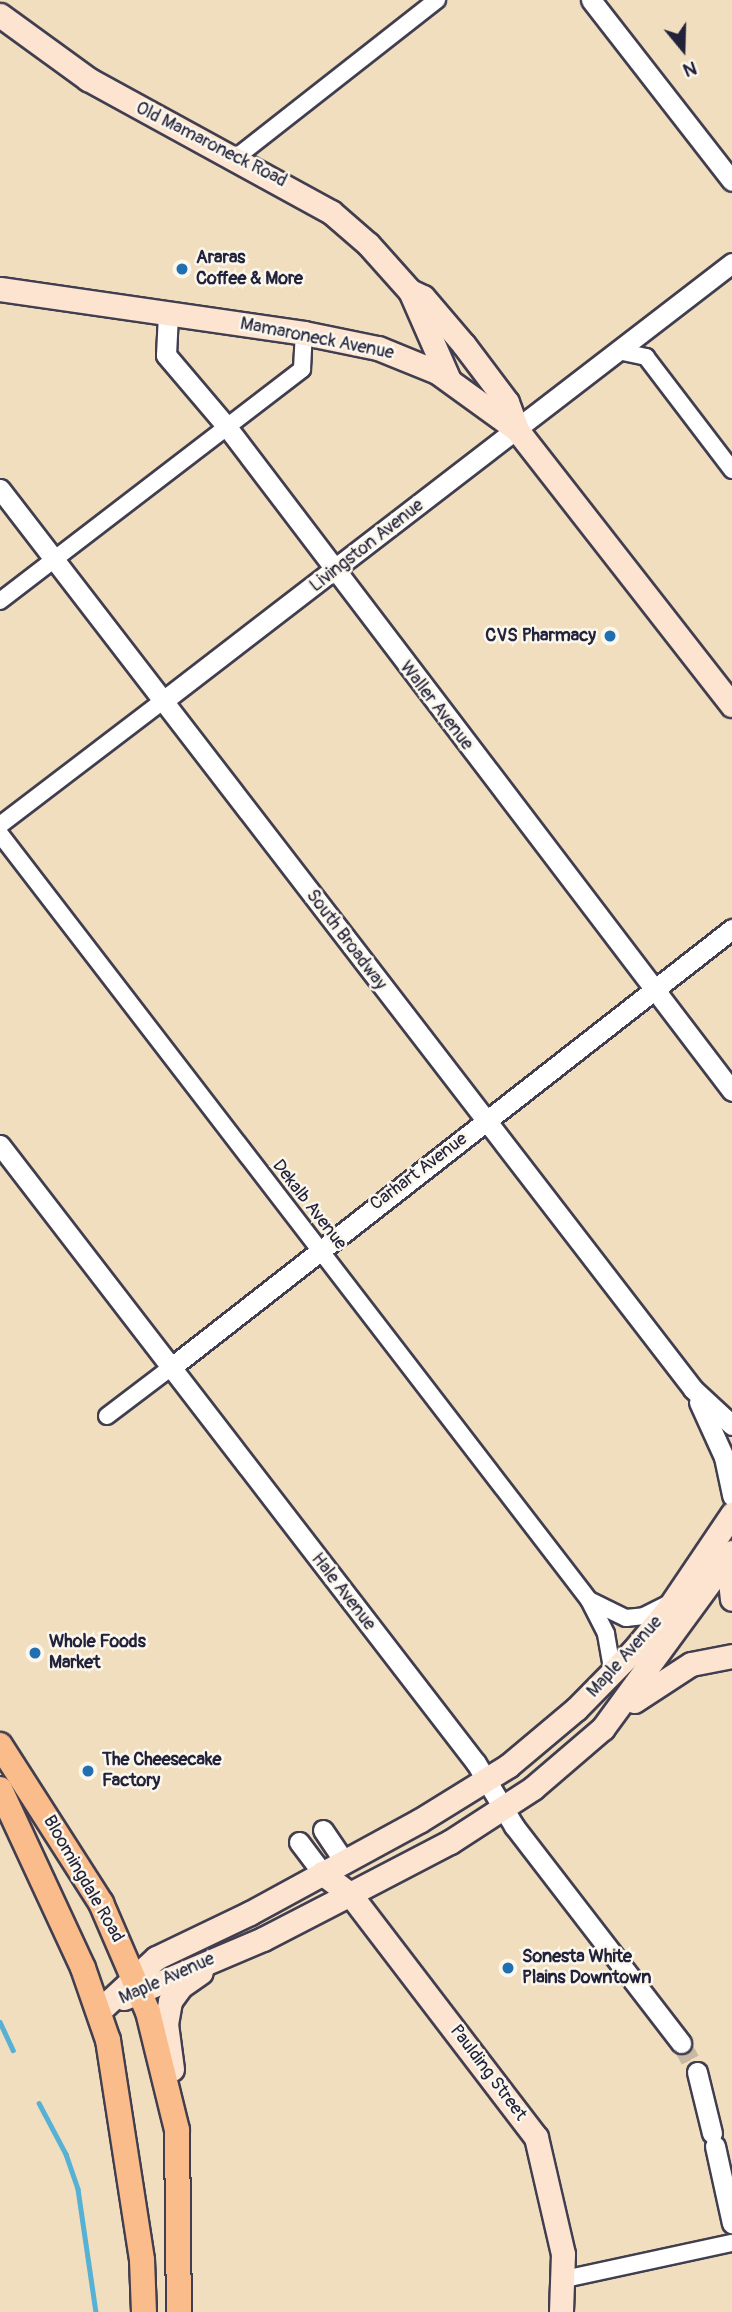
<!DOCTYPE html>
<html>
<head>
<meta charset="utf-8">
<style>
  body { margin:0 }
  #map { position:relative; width:732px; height:2312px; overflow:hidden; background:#f1debe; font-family:Pangolin,sans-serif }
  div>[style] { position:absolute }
  .stream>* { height:4.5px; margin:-2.25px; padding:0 2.25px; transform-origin:2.25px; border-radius:2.25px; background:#56b1d4 }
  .tertiary-tunnel>* { height:19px; margin-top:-9.5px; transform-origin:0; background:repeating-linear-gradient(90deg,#c8b8a4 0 19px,transparent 0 29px) }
  .roads { filter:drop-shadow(2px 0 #413e4f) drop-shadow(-2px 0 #413e4f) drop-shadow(0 2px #413e4f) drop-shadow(0 -2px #413e4f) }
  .minor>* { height:16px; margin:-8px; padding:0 8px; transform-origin:8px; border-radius:8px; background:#fff }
  .tertiary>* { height:19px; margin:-9.5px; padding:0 9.5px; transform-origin:9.5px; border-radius:9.5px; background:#fff }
  .secondary>* { height:23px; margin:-11.5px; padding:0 11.5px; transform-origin:11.5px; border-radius:11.5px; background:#fde4d1 }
  .primary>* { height:24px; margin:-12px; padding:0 12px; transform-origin:12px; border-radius:12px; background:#fabc8b }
  .dots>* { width:19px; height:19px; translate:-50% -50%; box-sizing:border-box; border:4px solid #fbf7ec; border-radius:50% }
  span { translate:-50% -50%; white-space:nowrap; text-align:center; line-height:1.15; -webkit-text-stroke:5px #fbf7ec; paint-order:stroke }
  .street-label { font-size:18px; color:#22223b }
  .poi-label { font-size:18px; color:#22223b; font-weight:700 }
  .left { translate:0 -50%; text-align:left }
  .right { translate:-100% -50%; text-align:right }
  .north { position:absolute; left:648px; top:14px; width:70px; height:70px; -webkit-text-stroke:5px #fbf7ec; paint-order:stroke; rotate:161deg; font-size:19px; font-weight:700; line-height:28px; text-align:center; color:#22223b }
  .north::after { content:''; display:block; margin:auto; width:24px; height:32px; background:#22223b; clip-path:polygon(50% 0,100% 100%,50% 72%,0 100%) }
</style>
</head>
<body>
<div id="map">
  <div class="stream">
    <div style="left:0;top:2022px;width:31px;rotate:65deg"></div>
    <div style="left:39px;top:2103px;width:58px;rotate:62.1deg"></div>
    <div style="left:66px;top:2154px;width:37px;rotate:71deg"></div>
    <div style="left:78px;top:2189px;width:124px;rotate:81.7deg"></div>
  </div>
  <div class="tertiary-tunnel">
    <div style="left:681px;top:2043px;width:33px;rotate:61deg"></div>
  </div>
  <div class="roads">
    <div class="minor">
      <div style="left:234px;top:159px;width:258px;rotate:-38.1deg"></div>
      <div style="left:618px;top:351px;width:29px;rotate:12deg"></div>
      <div style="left:646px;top:357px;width:142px;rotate:52.7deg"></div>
      <div style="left:0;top:601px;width:381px;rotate:-37.5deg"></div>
      <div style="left:302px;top:369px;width:36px;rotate:-87deg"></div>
      <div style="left:0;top:825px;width:205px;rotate:-37.3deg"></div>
      <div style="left:0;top:834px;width:966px;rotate:52.44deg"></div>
      <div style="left:589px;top:1600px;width:38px;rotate:63deg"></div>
      <div style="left:606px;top:1634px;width:39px;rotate:80deg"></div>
      <div style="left:107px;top:1416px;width:78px;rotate:-37.2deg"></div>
      <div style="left:591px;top:1601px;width:39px;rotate:26deg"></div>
      <div style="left:626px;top:1618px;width:18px;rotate:-6deg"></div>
      <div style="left:644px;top:1616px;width:28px;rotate:-27deg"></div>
      <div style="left:565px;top:2279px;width:171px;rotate:-12.2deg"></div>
    </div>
    <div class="tertiary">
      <div style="left:591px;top:0;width:229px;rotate:52.1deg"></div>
      <div style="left:168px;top:314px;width:41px;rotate:92.8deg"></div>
      <div style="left:166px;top:355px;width:94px;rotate:49.7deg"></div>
      <div style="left:227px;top:427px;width:834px;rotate:52.75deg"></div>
      <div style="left:0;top:489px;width:1136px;rotate:52.4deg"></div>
      <div style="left:693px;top:1389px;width:53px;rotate:42.7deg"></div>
      <div style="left:163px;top:701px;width:718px;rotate:-37.59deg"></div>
      <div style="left:0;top:1145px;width:780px;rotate:52.4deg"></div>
      <div style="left:476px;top:1763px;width:74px;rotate:58.9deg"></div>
      <div style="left:514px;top:1826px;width:274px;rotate:52.4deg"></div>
      <div style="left:169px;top:1369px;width:715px;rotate:-38.01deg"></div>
      <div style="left:699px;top:1402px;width:60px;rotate:65.6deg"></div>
      <div style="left:724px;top:1457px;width:40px;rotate:78deg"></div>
      <div style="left:323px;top:1830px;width:36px;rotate:56deg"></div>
      <div style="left:299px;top:1842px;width:39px;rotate:53deg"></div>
      <div style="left:697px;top:2072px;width:63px;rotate:76.2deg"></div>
      <div style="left:715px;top:2146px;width:79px;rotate:77.6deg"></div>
    </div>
    <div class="secondary">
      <div style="left:0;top:15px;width:109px;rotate:36deg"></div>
      <div style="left:88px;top:79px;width:277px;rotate:28.7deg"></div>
      <div style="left:331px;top:212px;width:49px;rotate:40.9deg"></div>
      <div style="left:368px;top:244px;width:63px;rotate:48.2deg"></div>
      <div style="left:410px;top:291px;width:14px;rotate:25deg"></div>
      <div style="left:423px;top:297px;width:63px;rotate:49.5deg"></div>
      <div style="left:464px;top:345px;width:71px;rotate:53deg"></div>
      <div style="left:507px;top:402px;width:30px;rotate:70deg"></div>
      <div style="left:0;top:289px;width:307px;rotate:8.2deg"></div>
      <div style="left:304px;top:333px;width:76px;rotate:11.5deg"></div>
      <div style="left:378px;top:348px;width:64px;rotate:22.1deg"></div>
      <div style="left:437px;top:372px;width:99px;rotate:35.9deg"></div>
      <div style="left:517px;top:430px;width:349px;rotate:52deg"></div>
      <div style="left:410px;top:291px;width:97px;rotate:66.3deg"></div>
      <div style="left:727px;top:1554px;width:45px;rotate:83.7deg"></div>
      <div style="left:634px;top:1701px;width:68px;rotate:-33deg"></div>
      <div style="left:691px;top:1664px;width:42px;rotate:-11deg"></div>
      <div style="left:322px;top:1873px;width:35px;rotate:37deg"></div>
      <div style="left:350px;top:1894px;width:306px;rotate:52.6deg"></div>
      <div style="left:536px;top:2137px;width:120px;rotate:77deg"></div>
      <div style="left:563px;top:2254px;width:58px;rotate:92deg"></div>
      <div style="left:124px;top:1998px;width:151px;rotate:-23deg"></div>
      <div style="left:263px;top:1939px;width:98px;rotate:-27.3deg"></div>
      <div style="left:350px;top:1894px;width:113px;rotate:-27.5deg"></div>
      <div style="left:450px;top:1842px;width:99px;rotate:-33deg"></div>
      <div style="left:533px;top:1788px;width:92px;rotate:-40.6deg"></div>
      <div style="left:603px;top:1728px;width:218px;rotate:-53.8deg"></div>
      <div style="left:99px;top:2011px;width:78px;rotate:-42.9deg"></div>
      <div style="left:156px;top:1958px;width:104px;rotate:-25.6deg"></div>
      <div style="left:250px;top:1913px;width:192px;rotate:-28.6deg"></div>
      <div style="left:419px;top:1821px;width:105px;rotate:-31.7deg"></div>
      <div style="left:508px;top:1766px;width:89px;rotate:-40deg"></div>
      <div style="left:576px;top:1709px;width:81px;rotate:-45.5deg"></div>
      <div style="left:633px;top:1651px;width:55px;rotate:-50.2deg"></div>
      <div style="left:668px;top:1609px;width:115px;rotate:-56deg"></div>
      <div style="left:172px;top:2069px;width:45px;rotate:-97.6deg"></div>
      <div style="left:166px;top:2024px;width:23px;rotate:-80deg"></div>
      <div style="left:170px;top:2001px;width:19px;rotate:-54deg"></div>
      <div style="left:181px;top:1986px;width:24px;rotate:-35deg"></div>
    </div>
    <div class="primary">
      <div style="left:0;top:1745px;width:188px;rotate:57.4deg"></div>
      <div style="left:101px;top:1903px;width:119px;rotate:66.7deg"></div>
      <div style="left:148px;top:2012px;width:122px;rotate:76.2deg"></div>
      <div style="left:177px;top:2130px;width:182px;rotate:89.4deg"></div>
      <div style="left:0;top:1789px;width:197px;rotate:65.1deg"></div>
      <div style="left:83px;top:1968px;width:76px;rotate:70.9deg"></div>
      <div style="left:108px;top:2040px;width:223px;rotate:81.2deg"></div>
      <div style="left:142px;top:2260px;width:52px;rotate:87.8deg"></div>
    </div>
  </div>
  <div class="dots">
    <div style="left:182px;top:269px;background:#1f6fb2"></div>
    <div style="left:610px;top:636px;background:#1f6fb2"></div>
    <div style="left:35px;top:1653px;background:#1f6fb2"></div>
    <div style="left:88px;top:1771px;background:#1f6fb2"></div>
    <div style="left:508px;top:1968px;background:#1f6fb2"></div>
  </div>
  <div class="street-label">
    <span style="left:211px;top:145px;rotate:27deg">Old Mamaroneck Road</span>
    <span style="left:317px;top:339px;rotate:11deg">Mamaroneck Avenue</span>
    <span style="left:367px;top:546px;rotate:-38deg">Livingston Avenue</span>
    <span style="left:436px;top:706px;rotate:52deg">Waller Avenue</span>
    <span style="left:346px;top:940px;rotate:53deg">South Broadway</span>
    <span style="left:419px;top:1172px;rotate:-37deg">Carhart Avenue</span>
    <span style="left:309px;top:1205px;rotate:52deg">Dekalb Avenue</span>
    <span style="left:343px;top:1592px;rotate:52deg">Hale Avenue</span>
    <span style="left:625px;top:1657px;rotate:-48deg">Maple Avenue</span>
    <span style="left:83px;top:1879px;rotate:60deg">Bloomingdale Road</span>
    <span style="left:167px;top:1979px;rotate:-24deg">Maple Avenue</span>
    <span style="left:488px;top:2073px;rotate:53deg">Paulding Street</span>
  </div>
  <div class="poi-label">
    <span class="left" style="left:196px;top:269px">Araras<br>Coffee &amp; More</span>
    <span class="right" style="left:596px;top:636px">CVS Pharmacy</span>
    <span class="left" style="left:49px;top:1653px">Whole Foods<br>Market</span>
    <span class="left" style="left:102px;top:1771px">The Cheesecake<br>Factory</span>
    <span class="left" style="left:522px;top:1968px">Sonesta White<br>Plains Downtown</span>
  </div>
  <div class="north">N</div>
</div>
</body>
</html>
